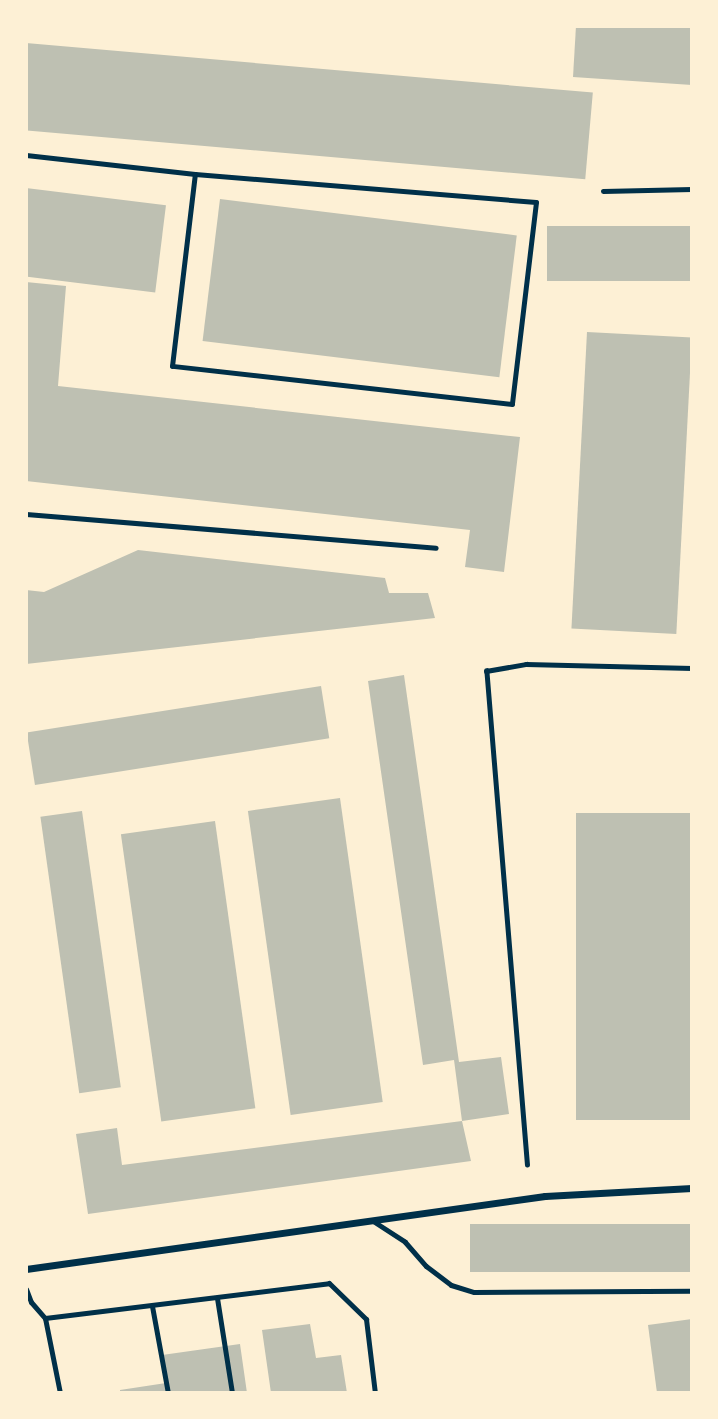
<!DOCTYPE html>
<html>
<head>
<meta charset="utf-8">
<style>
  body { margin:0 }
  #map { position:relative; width:718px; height:1419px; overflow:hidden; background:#fdf0d5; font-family:Helvetica,sans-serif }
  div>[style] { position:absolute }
  .building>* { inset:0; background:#bec0b2; transform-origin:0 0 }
  .path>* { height:4.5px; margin:-2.25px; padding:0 2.25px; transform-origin:2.25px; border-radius:2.25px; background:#003049 }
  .service>* { height:5px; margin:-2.5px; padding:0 2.5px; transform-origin:2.5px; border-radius:2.5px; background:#003049 }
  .minor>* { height:7px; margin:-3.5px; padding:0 3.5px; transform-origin:3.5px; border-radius:3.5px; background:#003049 }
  span { translate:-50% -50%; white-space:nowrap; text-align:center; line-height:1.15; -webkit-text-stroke:7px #fdf0d5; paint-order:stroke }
  .frame { position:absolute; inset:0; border:28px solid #fdf0d5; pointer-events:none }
</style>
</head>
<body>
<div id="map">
  <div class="building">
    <div style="clip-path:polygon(576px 26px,692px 26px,692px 85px,573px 77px)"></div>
    <div style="left:26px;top:43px;width:569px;height:87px;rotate:5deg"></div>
    <div style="left:26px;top:188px;width:141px;height:88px;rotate:7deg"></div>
    <div style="left:220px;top:199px;width:299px;height:143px;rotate:7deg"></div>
    <div style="left:692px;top:226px;width:55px;height:145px;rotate:90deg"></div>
    <div style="clip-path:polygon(26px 282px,66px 286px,58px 386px,520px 437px,504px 572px,465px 567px,470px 530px,26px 481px)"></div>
    <div style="left:587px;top:332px;width:105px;height:297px;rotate:3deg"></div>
    <div style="clip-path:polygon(138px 550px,385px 578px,389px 593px,428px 593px,435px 618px,26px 664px,26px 590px,44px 592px)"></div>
    <div style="clip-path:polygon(404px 675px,459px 1062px,501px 1057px,509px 1114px,462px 1121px,471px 1161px,88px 1214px,76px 1134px,117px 1128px,122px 1165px,462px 1121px,454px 1060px,423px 1065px,368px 681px)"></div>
    <div style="left:321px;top:686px;width:53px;height:298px;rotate:81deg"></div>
    <div style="left:340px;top:798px;width:307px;height:93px;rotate:82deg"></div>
    <div style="left:82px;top:811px;width:279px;height:42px;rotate:82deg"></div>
    <div style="left:692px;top:813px;width:307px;height:116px;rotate:90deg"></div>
    <div style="left:215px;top:821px;width:290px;height:95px;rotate:82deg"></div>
    <div style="left:692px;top:1224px;width:48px;height:222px;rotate:90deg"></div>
    <div style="clip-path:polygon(692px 1319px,692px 1393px,657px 1393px,648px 1325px)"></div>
    <div style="clip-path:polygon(310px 1324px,316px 1358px,341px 1355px,347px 1393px,271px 1393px,262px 1330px)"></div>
    <div style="clip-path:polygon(240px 1344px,247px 1393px,120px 1393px,120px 1390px,166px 1383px,162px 1355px)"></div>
  </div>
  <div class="path">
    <div style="left:527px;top:1165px;width:496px;rotate:-94.7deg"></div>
    <div style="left:486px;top:671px;width:41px;rotate:-9.9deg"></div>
    <div style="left:526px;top:664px;width:166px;rotate:1.4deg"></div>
  </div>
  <div class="service">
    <div style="left:26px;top:155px;width:170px;rotate:6.4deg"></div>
    <div style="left:195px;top:174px;width:342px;rotate:4.7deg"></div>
    <div style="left:536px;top:202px;width:203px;rotate:96.8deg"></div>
    <div style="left:512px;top:404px;width:342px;rotate:-173.6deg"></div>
    <div style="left:172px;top:366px;width:193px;rotate:-83.2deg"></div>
    <div style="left:603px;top:191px;width:89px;rotate:-1.3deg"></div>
    <div style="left:26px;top:514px;width:411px;rotate:4.7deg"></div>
    <div style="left:373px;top:1221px;width:38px;rotate:33deg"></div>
    <div style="left:405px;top:1242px;width:32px;rotate:49deg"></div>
    <div style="left:426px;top:1266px;width:31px;rotate:37deg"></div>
    <div style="left:451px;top:1285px;width:24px;rotate:17deg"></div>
    <div style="left:474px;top:1292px;width:218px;rotate:-0.3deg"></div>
    <div style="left:26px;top:1289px;width:14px;rotate:69deg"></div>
    <div style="left:31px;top:1302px;width:21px;rotate:49deg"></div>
    <div style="left:45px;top:1318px;width:76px;rotate:78.7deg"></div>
    <div style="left:217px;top:1298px;width:96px;rotate:81deg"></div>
    <div style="left:152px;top:1306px;width:88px;rotate:79.6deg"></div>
    <div style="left:45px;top:1318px;width:286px;rotate:-7deg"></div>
    <div style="left:329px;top:1283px;width:52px;rotate:44.2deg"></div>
    <div style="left:366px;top:1319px;width:75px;rotate:83.1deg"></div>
  </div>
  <div class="minor">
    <div style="left:26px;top:1269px;width:524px;rotate:-8.01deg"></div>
    <div style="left:545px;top:1196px;width:147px;rotate:-3.1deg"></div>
  </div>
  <div class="frame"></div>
</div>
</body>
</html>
